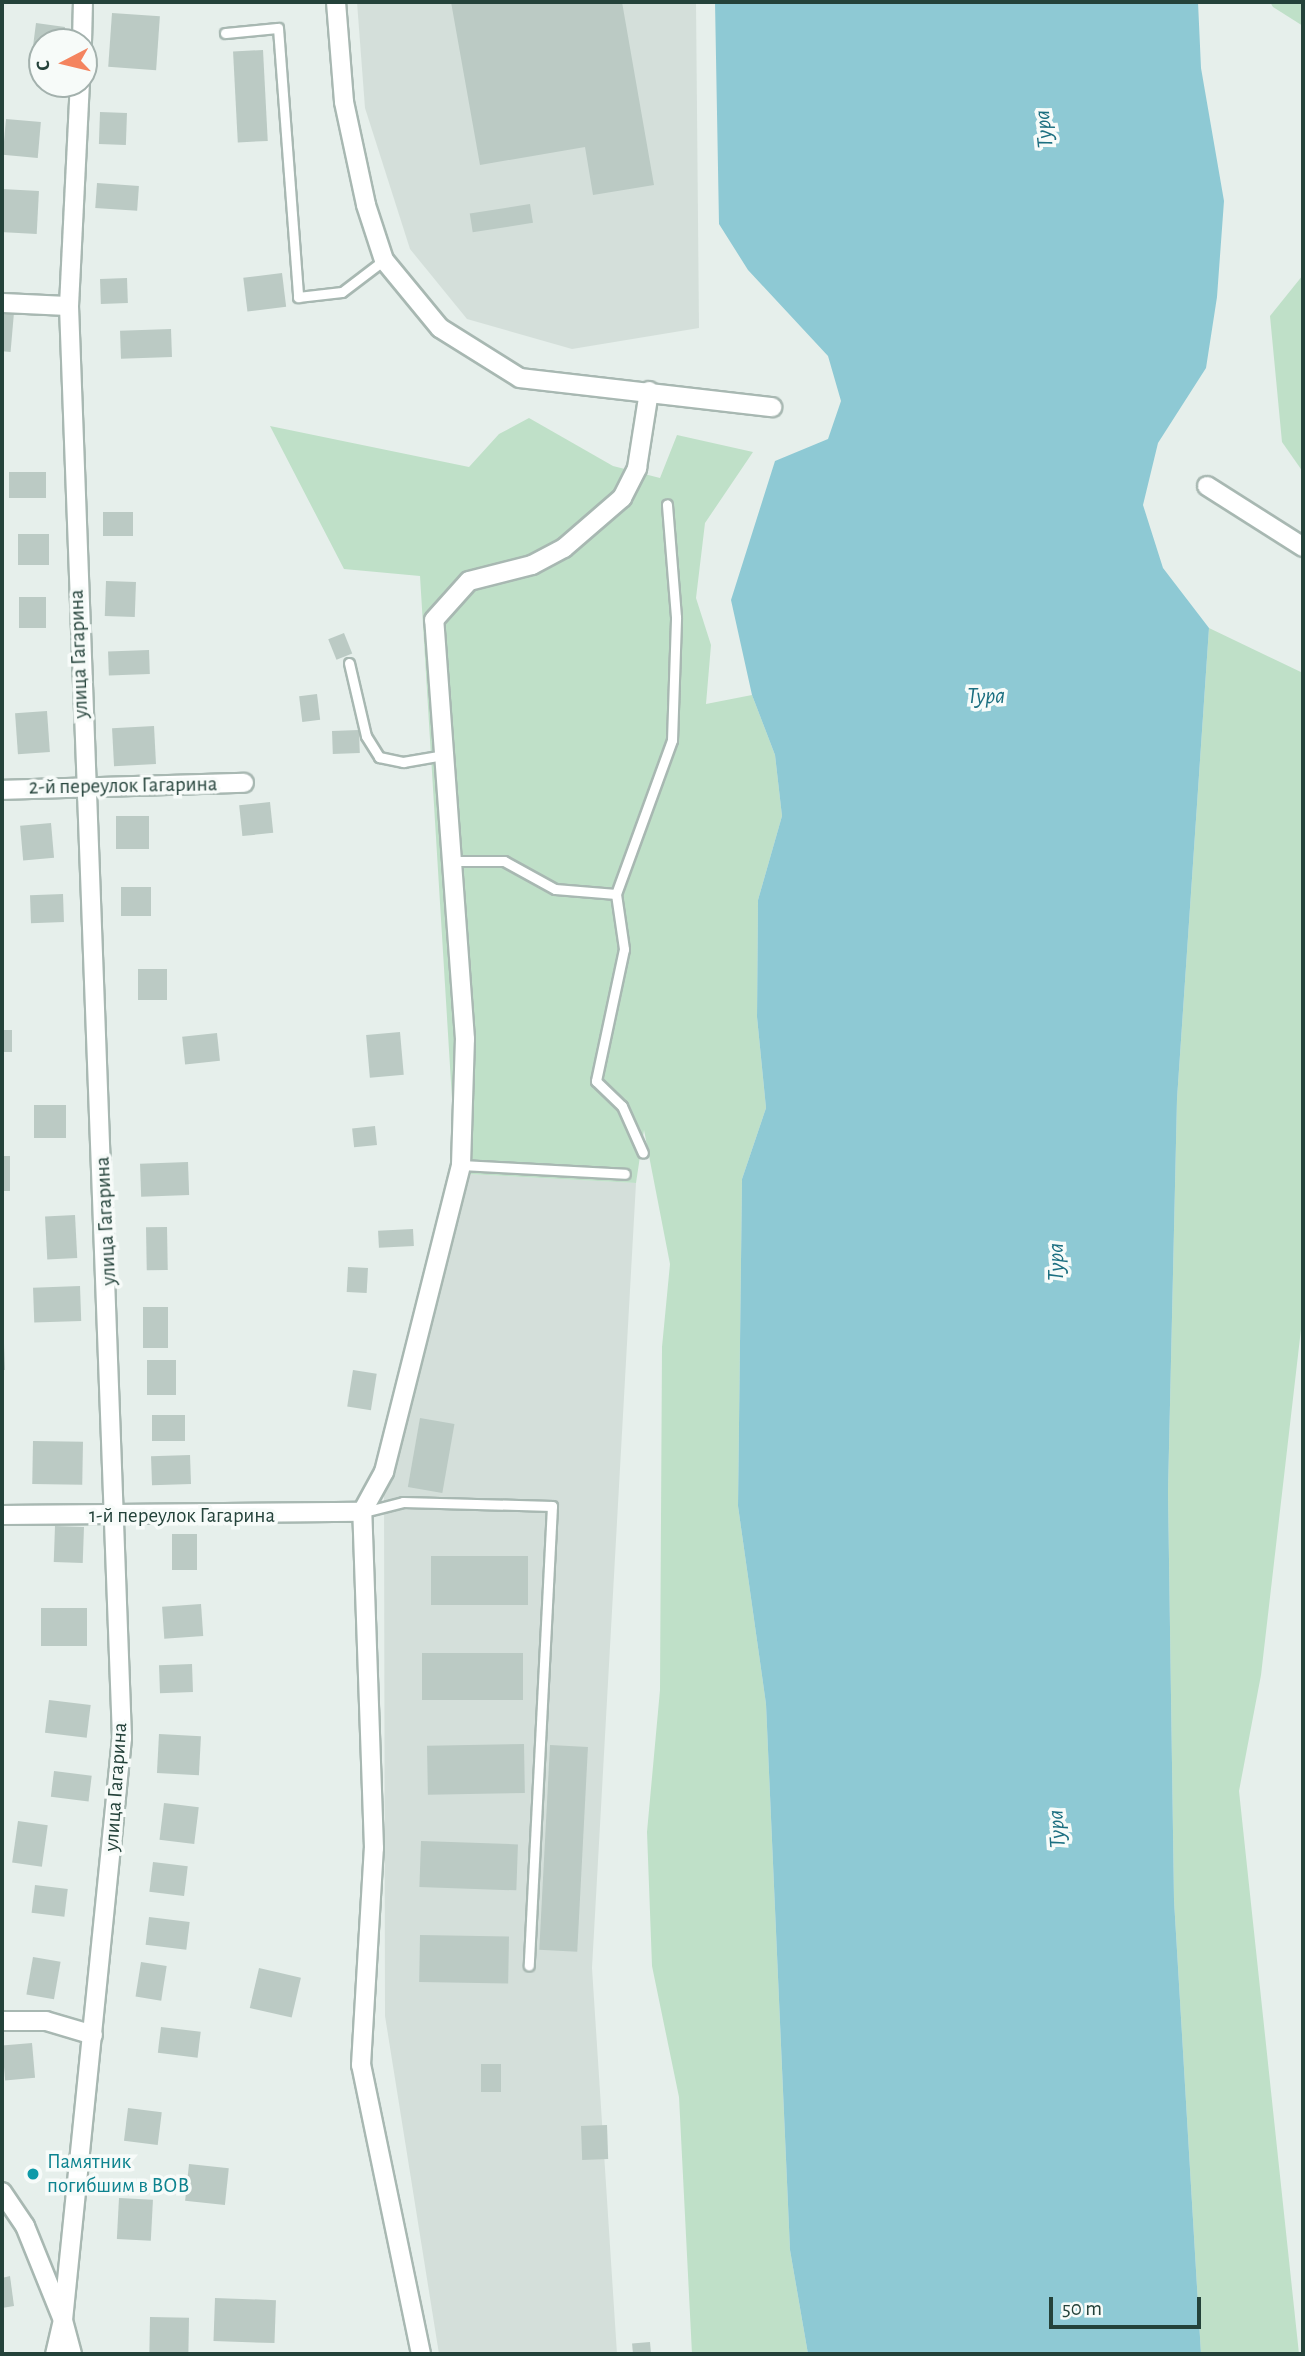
<!DOCTYPE html>
<html>
<head>
<meta charset="utf-8">
<style>
  body { margin:0 }
  #map { position:relative; width:1305px; height:2356px; overflow:hidden; background:#e6efeb; font-family:"Alegreya Sans",sans-serif }
  div>[style] { position:absolute }
  .built>* { inset:0; background:#d4dfda }
  .green>* { inset:0; background:#bfe0c8 }
  .water>* { inset:0; background:#8ec9d4 }
  .building>* { inset:0; background:#bbcac4; transform-origin:0 0 }
  .roads { filter:drop-shadow(2px 0 #a8b8b2) drop-shadow(-2px 0 #a8b8b2) drop-shadow(0 2px #a8b8b2) drop-shadow(0 -2px #a8b8b2) }
  .service>* { height:9px; margin:-4.5px; padding:0 4.5px; transform-origin:4.5px; border-radius:4.5px; background:#fff }
  .minor>* { height:18px; margin:-9px; padding:0 9px; transform-origin:9px; border-radius:9px; background:#fff }
  .dots>* { width:19px; height:19px; translate:-50% -50%; box-sizing:border-box; border:4px solid #f7fbf9; border-radius:50% }
  span { translate:-50% -50%; white-space:nowrap; text-align:center; line-height:1.15; -webkit-text-stroke:7px #f7fbf9; paint-order:stroke }
  .street-label { font-size:21px; color:#24423a }
  .culture-label { font-size:21px; color:#0d838f }
  .left { translate:0 -50%; text-align:left }
  .water-label { font-size:23px; color:#1c6f80; font-style:italic }
  .frame { position:absolute; inset:0; border:4px solid #24423a; pointer-events:none }
  .north { position:absolute; left:28px; top:28px; width:70px; height:70px; box-sizing:border-box; background:#f7fbf9; border:2px solid #a3b1ad; border-radius:50%; rotate:263deg; font-size:19px; font-weight:700; line-height:28px; text-align:center; color:#24423a }
  .north::after { content:''; display:block; margin:auto; width:24px; height:32px; background:#f4845f; clip-path:polygon(50% 0,100% 100%,50% 72%,0 100%) }
  .scale { position:absolute; left:1049px; top:2297px; width:152px; height:32px; box-sizing:border-box; border:4px solid #24423a; border-top:0; padding-left:9px; font-size:21px; line-height:24px; white-space:nowrap; color:#24423a; -webkit-text-stroke:5px #f7fbf9; paint-order:stroke }
</style>
</head>
<body>
<div id="map">
  <div class="built">
    <div style="clip-path:polygon(357px 2px,696px 2px,699px 328px,572px 349px,467px 319px,410px 249px,365px 108px)"></div>
    <div style="clip-path:polygon(467px 1174px,636px 1183px,592px 1968px,617px 2354px,439px 2354px,385px 2016px,384px 1491px)"></div>
  </div>
  <div class="green">
    <div style="clip-path:polygon(1270px 2px,1303px 2px,1303px 26px,1273px 7px)"></div>
    <div style="clip-path:polygon(1303px 275px,1303px 472px,1282px 442px,1270px 316px)"></div>
    <div style="clip-path:polygon(529px 418px,613px 466px,660px 478px,677px 435px,753px 452px,705px 523px,696px 598px,711px 645px,706px 704px,752px 695px,775px 755px,782px 816px,758px 900px,757px 1017px,766px 1108px,742px 1179px,738px 1506px,766px 1704px,790px 2250px,808px 2354px,692px 2354px,679px 2097px,652px 1966px,647px 1832px,660px 1690px,662px 1347px,670px 1264px,644px 1130px,636px 1183px,467px 1174px,454px 1132px,420px 576px,344px 569px,270px 426px,469px 467px,499px 434px)"></div>
    <div style="clip-path:polygon(1209px 628px,1303px 673px,1303px 1312px,1261px 1675px,1239px 1791px,1299px 2354px,1201px 2354px,1174px 1900px,1168px 1492px,1177px 1099px)"></div>
  </div>
  <div class="water">
    <div style="clip-path:polygon(715px 2px,1198px 2px,1201px 68px,1224px 201px,1217px 297px,1206px 368px,1158px 443px,1143px 505px,1163px 568px,1209px 628px,1177px 1099px,1168px 1492px,1174px 1900px,1201px 2354px,808px 2354px,790px 2250px,766px 1704px,738px 1506px,742px 1179px,766px 1108px,757px 1017px,758px 900px,782px 816px,775px 755px,752px 695px,731px 600px,775px 461px,828px 439px,841px 401px,828px 356px,748px 270px,719px 224px)"></div>
  </div>
  <div class="building">
    <div style="clip-path:polygon(451px 2px,622px 2px,654px 185px,593px 195px,585px 147px,480px 165px)"></div>
    <div style="left:112px;top:13px;width:48px;height:54px;rotate:4deg"></div>
    <div style="clip-path:polygon(36px 23px,65px 27px,63px 42px,42px 42px,42px 55px,32px 54px)"></div>
    <div style="left:263px;top:50px;width:91px;height:30px;rotate:87deg"></div>
    <div style="left:100px;top:112px;width:27px;height:32px;rotate:2deg"></div>
    <div style="left:6px;top:119px;width:35px;height:36px;rotate:5deg"></div>
    <div style="left:97px;top:183px;width:42px;height:25px;rotate:4deg"></div>
    <div style="left:2px;top:189px;width:37px;height:43px;rotate:3deg"></div>
    <div style="left:530px;top:204px;width:19px;height:61px;rotate:81deg"></div>
    <div style="left:282px;top:273px;width:34px;height:39px;rotate:83deg"></div>
    <div style="left:127px;top:278px;width:25px;height:27px;rotate:88deg"></div>
    <div style="left:2px;top:312px;width:12px;height:39px;rotate:5deg"></div>
    <div style="left:171px;top:329px;width:28px;height:51px;rotate:88deg"></div>
    <div style="left:9px;top:472px;width:37px;height:26px"></div>
    <div style="left:103px;top:512px;width:30px;height:24px"></div>
    <div style="left:18px;top:534px;width:31px;height:31px"></div>
    <div style="left:106px;top:581px;width:30px;height:35px;rotate:2deg"></div>
    <div style="left:46px;top:597px;width:31px;height:27px;rotate:90deg"></div>
    <div style="left:344px;top:633px;width:22px;height:17px;rotate:68deg"></div>
    <div style="left:149px;top:650px;width:24px;height:41px;rotate:88deg"></div>
    <div style="left:317px;top:694px;width:26px;height:18px;rotate:83deg"></div>
    <div style="left:47px;top:711px;width:41px;height:32px;rotate:86deg"></div>
    <div style="left:154px;top:726px;width:38px;height:42px;rotate:87deg"></div>
    <div style="left:359px;top:730px;width:23px;height:27px;rotate:88deg"></div>
    <div style="left:270px;top:802px;width:31px;height:31px;rotate:84deg"></div>
    <div style="left:116px;top:816px;width:33px;height:33px"></div>
    <div style="left:51px;top:823px;width:35px;height:31px;rotate:85deg"></div>
    <div style="left:121px;top:887px;width:30px;height:29px"></div>
    <div style="left:63px;top:894px;width:28px;height:33px;rotate:88deg"></div>
    <div style="left:138px;top:969px;width:29px;height:31px"></div>
    <div style="left:2px;top:1030px;width:10px;height:22px"></div>
    <div style="left:400px;top:1032px;width:43px;height:34px;rotate:85deg"></div>
    <div style="left:217px;top:1033px;width:28px;height:35px;rotate:84deg"></div>
    <div style="left:34px;top:1105px;width:32px;height:33px"></div>
    <div style="left:375px;top:1126px;width:19px;height:23px;rotate:84deg"></div>
    <div style="left:2px;top:1156px;width:8px;height:35px"></div>
    <div style="left:188px;top:1162px;width:33px;height:48px;rotate:88deg"></div>
    <div style="left:75px;top:1215px;width:43px;height:30px;rotate:87deg"></div>
    <div style="left:167px;top:1227px;width:43px;height:21px;rotate:89deg"></div>
    <div style="left:413px;top:1229px;width:17px;height:35px;rotate:87deg"></div>
    <div style="left:348px;top:1267px;width:20px;height:25px;rotate:3deg"></div>
    <div style="left:80px;top:1286px;width:35px;height:47px;rotate:88deg"></div>
    <div style="left:143px;top:1307px;width:25px;height:41px"></div>
    <div style="clip-path:polygon(2px 1344px,4px 1344px,5px 1370px,2px 1370px)"></div>
    <div style="left:147px;top:1360px;width:29px;height:35px"></div>
    <div style="left:353px;top:1370px;width:24px;height:37px;rotate:9deg"></div>
    <div style="left:152px;top:1415px;width:33px;height:26px"></div>
    <div style="left:420px;top:1418px;width:35px;height:70px;rotate:10deg"></div>
    <div style="left:33px;top:1441px;width:50px;height:43px;rotate:1deg"></div>
    <div style="left:190px;top:1455px;width:29px;height:39px;rotate:88deg"></div>
    <div style="left:55px;top:1526px;width:29px;height:36px;rotate:2deg"></div>
    <div style="left:172px;top:1534px;width:25px;height:36px"></div>
    <div style="left:431px;top:1556px;width:97px;height:49px"></div>
    <div style="left:201px;top:1604px;width:32px;height:39px;rotate:86deg"></div>
    <div style="left:41px;top:1608px;width:46px;height:38px"></div>
    <div style="left:523px;top:1653px;width:47px;height:101px;rotate:90deg"></div>
    <div style="left:192px;top:1664px;width:28px;height:33px;rotate:88deg"></div>
    <div style="left:49px;top:1700px;width:42px;height:33px;rotate:7deg"></div>
    <div style="left:159px;top:1734px;width:42px;height:39px;rotate:3deg"></div>
    <div style="left:524px;top:1744px;width:49px;height:97px;rotate:89deg"></div>
    <div style="left:550px;top:1745px;width:38px;height:205px;rotate:3deg"></div>
    <div style="left:54px;top:1771px;width:38px;height:26px;rotate:7deg"></div>
    <div style="left:164px;top:1803px;width:35px;height:37px;rotate:7deg"></div>
    <div style="left:18px;top:1821px;width:30px;height:42px;rotate:8deg"></div>
    <div style="left:421px;top:1841px;width:97px;height:46px;rotate:2deg"></div>
    <div style="left:153px;top:1862px;width:35px;height:30px;rotate:7deg"></div>
    <div style="left:35px;top:1885px;width:33px;height:28px;rotate:7deg"></div>
    <div style="left:149px;top:1917px;width:41px;height:28px;rotate:7deg"></div>
    <div style="left:420px;top:1935px;width:89px;height:47px;rotate:1deg"></div>
    <div style="left:33px;top:1957px;width:28px;height:38px;rotate:10deg"></div>
    <div style="left:141px;top:1962px;width:26px;height:35px;rotate:9deg"></div>
    <div style="left:259px;top:1968px;width:43px;height:41px;rotate:13deg"></div>
    <div style="left:161px;top:2027px;width:40px;height:26px;rotate:7deg"></div>
    <div style="left:32px;top:2043px;width:35px;height:30px;rotate:85deg"></div>
    <div style="left:481px;top:2064px;width:20px;height:28px"></div>
    <div style="left:128px;top:2108px;width:34px;height:33px;rotate:7deg"></div>
    <div style="left:607px;top:2125px;width:34px;height:26px;rotate:88deg"></div>
    <div style="left:189px;top:2164px;width:40px;height:37px;rotate:6deg"></div>
    <div style="left:119px;top:2198px;width:34px;height:41px;rotate:3deg"></div>
    <div style="clip-path:polygon(10px 2276px,14px 2306px,2px 2308px,2px 2278px)"></div>
    <div style="left:215px;top:2298px;width:61px;height:43px;rotate:2deg"></div>
    <div style="left:150px;top:2317px;width:39px;height:37px;rotate:1deg"></div>
    <div style="left:650px;top:2342px;width:12px;height:18px;rotate:85deg"></div>
  </div>
  <div class="roads">
    <div class="service">
      <div style="left:225px;top:33px;width:53px;rotate:-5.4deg"></div>
      <div style="left:278px;top:28px;width:270px;rotate:85.7deg"></div>
      <div style="left:298px;top:297px;width:44px;rotate:-6.5deg"></div>
      <div style="left:342px;top:292px;width:53px;rotate:-37.3deg"></div>
      <div style="left:349px;top:663px;width:75px;rotate:76.9deg"></div>
      <div style="left:366px;top:736px;width:25px;rotate:58deg"></div>
      <div style="left:379px;top:757px;width:25px;rotate:12deg"></div>
      <div style="left:403px;top:762px;width:42px;rotate:-9.7deg"></div>
      <div style="left:455px;top:861px;width:49px"></div>
      <div style="left:504px;top:861px;width:58px;rotate:28.8deg"></div>
      <div style="left:555px;top:889px;width:61px;rotate:4.7deg"></div>
      <div style="left:616px;top:894px;width:164px;rotate:-70deg"></div>
      <div style="left:672px;top:740px;width:123px;rotate:-88.1deg"></div>
      <div style="left:676px;top:617px;width:113px;rotate:-94.6deg"></div>
      <div style="left:616px;top:894px;width:56px;rotate:81.7deg"></div>
      <div style="left:624px;top:949px;width:135px;rotate:102deg"></div>
      <div style="left:596px;top:1081px;width:36px;rotate:44deg"></div>
      <div style="left:622px;top:1106px;width:51px;rotate:65.9deg"></div>
      <div style="left:461px;top:1165px;width:164px;rotate:3.1deg"></div>
      <div style="left:364px;top:1512px;width:40px;rotate:-14.4deg"></div>
      <div style="left:403px;top:1502px;width:149px;rotate:1.5deg"></div>
      <div style="left:552px;top:1506px;width:460px;rotate:92.9deg"></div>
    </div>
    <div class="minor">
      <div style="left:336px;top:2px;width:100px;rotate:85.4deg"></div>
      <div style="left:344px;top:102px;width:105px;rotate:77.9deg"></div>
      <div style="left:366px;top:205px;width:58px;rotate:71.9deg"></div>
      <div style="left:384px;top:260px;width:88px;rotate:50.5deg"></div>
      <div style="left:440px;top:328px;width:94px;rotate:32deg"></div>
      <div style="left:520px;top:378px;width:254px;rotate:6.6deg"></div>
      <div style="left:82px;top:42px;width:40px;rotate:-88.6deg"></div>
      <div style="left:2px;top:303px;width:67px;rotate:2.6deg"></div>
      <div style="left:1207px;top:486px;width:114px;rotate:32.4deg"></div>
      <div style="left:2px;top:790px;width:242px;rotate:-1.7deg"></div>
      <div style="left:2px;top:1515px;width:360px;rotate:-0.5deg"></div>
      <div style="left:2px;top:2021px;width:44px"></div>
      <div style="left:46px;top:2021px;width:49px;rotate:16.6deg"></div>
      <div style="left:2px;top:2192px;width:41px;rotate:55.9deg"></div>
      <div style="left:25px;top:2226px;width:101px;rotate:68deg"></div>
      <div style="left:63px;top:2320px;width:35px;rotate:103deg"></div>
      <div style="left:72px;top:2354px;width:35px;rotate:-105deg"></div>
      <div style="left:63px;top:2320px;width:585px;rotate:-84.21deg"></div>
      <div style="left:122px;top:1738px;width:1433px;rotate:-92.12deg"></div>
      <div style="left:69px;top:306px;width:222px;rotate:-87.2deg"></div>
      <div style="left:421px;top:2354px;width:295px;rotate:-101.7deg"></div>
      <div style="left:361px;top:2065px;width:217px;rotate:-86.6deg"></div>
      <div style="left:374px;top:1848px;width:336px;rotate:-92deg"></div>
      <div style="left:362px;top:1512px;width:46px;rotate:-61.2deg"></div>
      <div style="left:384px;top:1472px;width:317px;rotate:-75.9deg"></div>
      <div style="left:461px;top:1165px;width:126px;rotate:-88.2deg"></div>
      <div style="left:465px;top:1039px;width:420px;rotate:-94.2deg"></div>
      <div style="left:434px;top:620px;width:52px;rotate:-48.1deg"></div>
      <div style="left:469px;top:581px;width:65px;rotate:-14.3deg"></div>
      <div style="left:532px;top:565px;width:36px;rotate:-28deg"></div>
      <div style="left:564px;top:548px;width:77px;rotate:-40.8deg"></div>
      <div style="left:622px;top:498px;width:34px;rotate:-63deg"></div>
      <div style="left:637px;top:468px;width:78px;rotate:-81.1deg"></div>
    </div>
  </div>
  <div class="dots">
    <div style="left:33px;top:2174px;background:#0f9aa8"></div>
  </div>
  <div class="street-label">
    <span style="left:79px;top:654px;rotate:-92deg">улица Гагарина</span>
    <span style="left:123px;top:786px;rotate:-1deg">2-й переулок Гагарина</span>
    <span style="left:106px;top:1221px;rotate:-93deg">улица Гагарина</span>
    <span style="left:182px;top:1516px">1-й переулок Гагарина</span>
    <span style="left:116px;top:1787px;rotate:-86deg">улица Гагарина</span>
  </div>
  <div class="culture-label">
    <span class="left" style="left:47px;top:2174px">Памятник<br>погибшим в ВОВ</span>
  </div>
  <div class="water-label">
    <span style="left:1045px;top:129px;rotate:-96deg">Тура</span>
    <span style="left:986px;top:697px">Тура</span>
    <span style="left:1057px;top:1262px;rotate:-90deg">Тура</span>
    <span style="left:1058px;top:1829px;rotate:-94deg">Тура</span>
  </div>
  <div class="frame"></div>
  <div class="north">С</div>
  <div class="scale">50 m</div>
</div>
</body>
</html>
